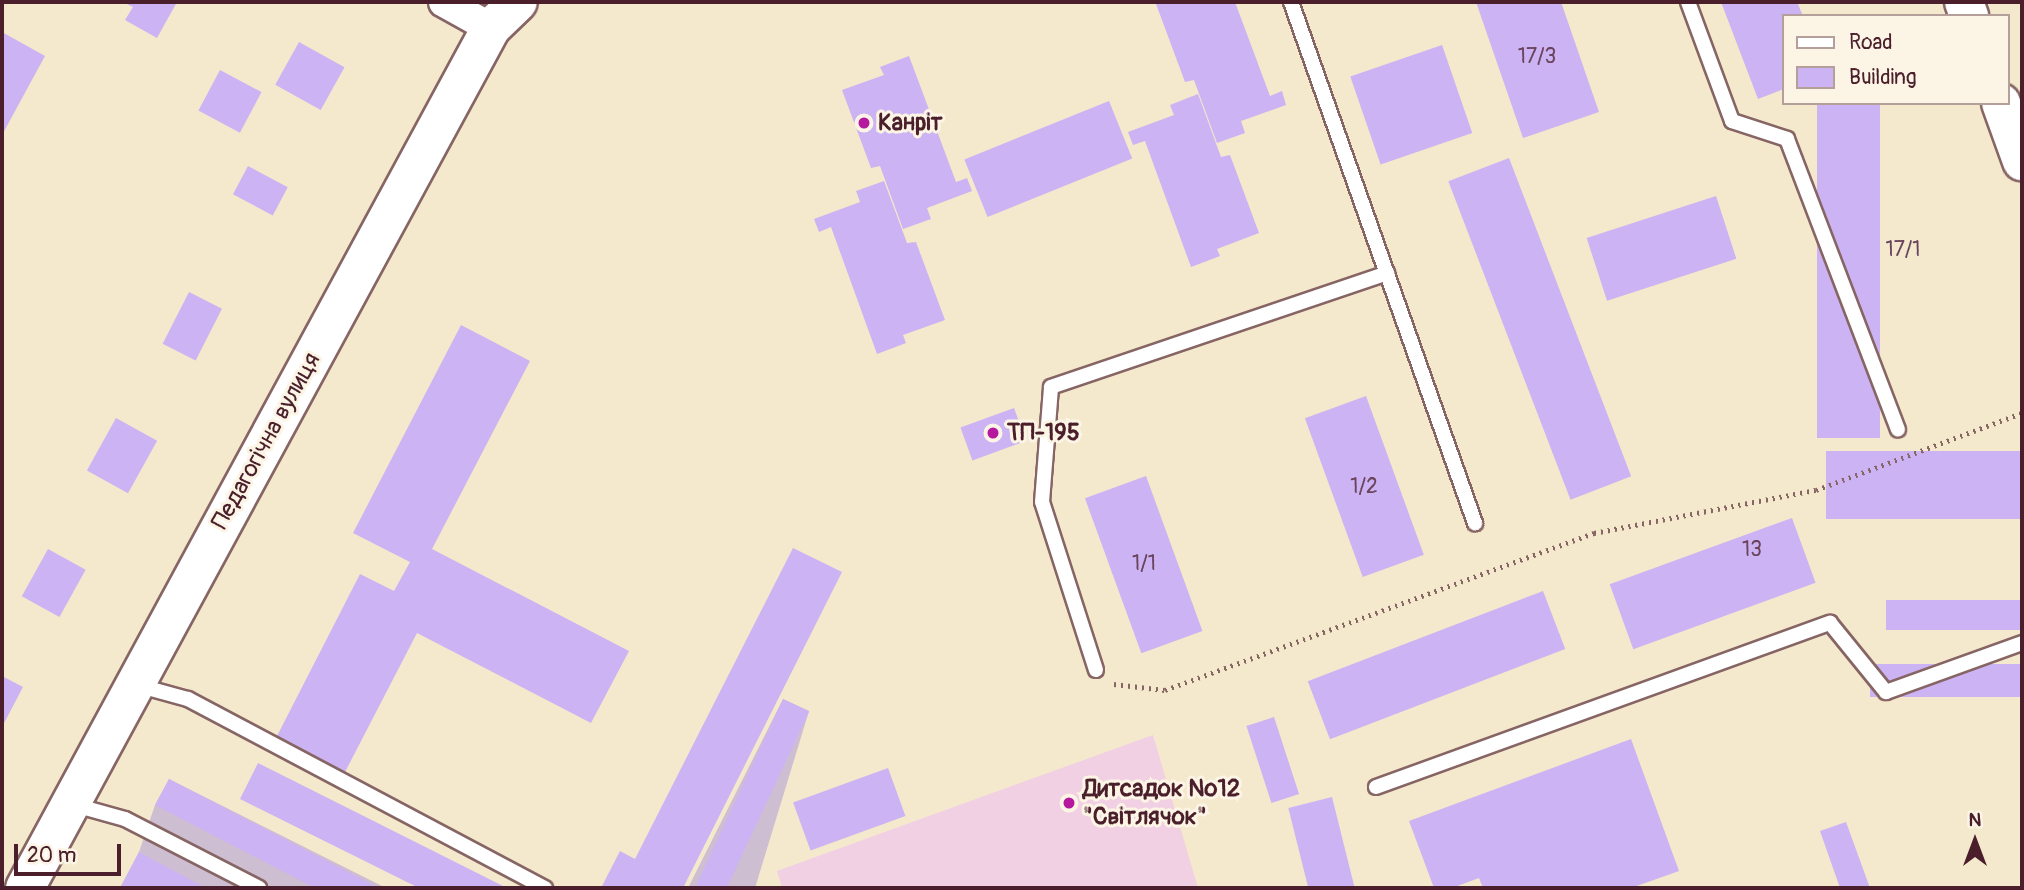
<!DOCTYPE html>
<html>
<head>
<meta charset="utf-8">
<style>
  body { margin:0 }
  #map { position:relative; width:2024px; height:890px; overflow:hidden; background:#f4e8cd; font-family:Pangolin,sans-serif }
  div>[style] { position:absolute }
  .built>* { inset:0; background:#f1d0e4 }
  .industrial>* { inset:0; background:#cebed1 }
  .building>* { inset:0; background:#ccb3f3; transform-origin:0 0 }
  .path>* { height:4.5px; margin-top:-2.25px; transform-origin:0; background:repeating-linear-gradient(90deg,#866564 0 2px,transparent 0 7px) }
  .roads { filter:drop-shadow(2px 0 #866564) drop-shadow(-2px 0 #866564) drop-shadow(0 2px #866564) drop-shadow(0 -2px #866564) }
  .lane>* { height:14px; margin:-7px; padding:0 7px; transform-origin:7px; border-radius:7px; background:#fff }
  .street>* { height:30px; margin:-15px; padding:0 15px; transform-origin:15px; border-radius:15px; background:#fff }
  .secondary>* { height:38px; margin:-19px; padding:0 19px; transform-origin:19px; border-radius:19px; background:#fff }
  .dots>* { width:19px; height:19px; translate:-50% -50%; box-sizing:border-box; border:4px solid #fcf5e5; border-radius:50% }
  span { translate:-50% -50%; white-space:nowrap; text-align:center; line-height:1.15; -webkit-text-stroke:6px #fcf5e5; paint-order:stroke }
  .number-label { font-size:21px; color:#6a445d }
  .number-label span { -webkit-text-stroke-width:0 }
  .poi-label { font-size:24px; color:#4a1f2b; font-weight:700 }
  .left { translate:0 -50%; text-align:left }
  .street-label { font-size:24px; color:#4a1f2b }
  .frame { position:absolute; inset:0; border:4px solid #4a1f2b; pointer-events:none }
  .legend { position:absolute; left:1782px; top:14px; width:228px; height:91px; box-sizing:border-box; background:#fcf5e5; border:2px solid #b59f9b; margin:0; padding:9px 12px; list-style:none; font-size:21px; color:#4a1f2b }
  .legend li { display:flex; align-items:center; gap:14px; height:35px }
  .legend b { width:35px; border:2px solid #b59f9b }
  .north { position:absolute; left:1940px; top:806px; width:70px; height:70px; -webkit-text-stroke:5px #fcf5e5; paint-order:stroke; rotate:0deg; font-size:19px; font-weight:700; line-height:28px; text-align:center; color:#4a1f2b }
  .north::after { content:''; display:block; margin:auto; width:24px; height:32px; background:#4a1f2b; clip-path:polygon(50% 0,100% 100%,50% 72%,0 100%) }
  .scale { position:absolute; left:14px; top:844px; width:107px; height:32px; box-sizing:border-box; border:4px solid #4a1f2b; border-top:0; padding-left:9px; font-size:21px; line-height:24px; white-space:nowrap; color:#4a1f2b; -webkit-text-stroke:5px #fcf5e5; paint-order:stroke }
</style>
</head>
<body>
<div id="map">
  <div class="built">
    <div style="clip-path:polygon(1153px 735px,1198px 888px,782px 888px,777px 871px)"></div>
  </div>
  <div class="industrial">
    <div style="clip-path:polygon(783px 699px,809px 711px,755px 888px,688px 888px)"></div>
    <div style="clip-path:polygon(169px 779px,386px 888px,120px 888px,139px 852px,155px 805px)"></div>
  </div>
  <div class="building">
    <div style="clip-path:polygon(123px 2px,177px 2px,157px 38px,125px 20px,133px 7px)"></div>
    <div style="clip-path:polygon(1162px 2px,1235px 2px,1270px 96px,1282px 91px,1286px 105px,1241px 121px,1245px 133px,1217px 143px,1194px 80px,1185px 82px,1156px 4px)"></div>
    <div style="clip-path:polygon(1476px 2px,1561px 2px,1599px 112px,1523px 138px)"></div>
    <div style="clip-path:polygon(1721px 2px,1797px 2px,1803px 16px,1784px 16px,1784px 89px,1758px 99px)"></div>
    <div style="clip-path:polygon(2px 32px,45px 56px,2px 135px)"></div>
    <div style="left:299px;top:42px;width:52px;height:49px;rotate:29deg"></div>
    <div style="left:1442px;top:45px;width:93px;height:97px;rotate:71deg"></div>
    <div style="clip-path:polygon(909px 56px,956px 182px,967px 178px,972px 191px,927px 208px,931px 219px,903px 229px,880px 166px,871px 168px,842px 90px,884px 75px,880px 67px)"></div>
    <div style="left:220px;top:70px;width:47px;height:46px;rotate:28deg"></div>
    <div style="clip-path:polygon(1198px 94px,1221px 157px,1230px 155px,1259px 233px,1217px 249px,1220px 256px,1191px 267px,1145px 141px,1133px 145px,1128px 132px,1174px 115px,1170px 105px)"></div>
    <div style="left:1109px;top:101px;width:62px;height:156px;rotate:68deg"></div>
    <div style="left:1817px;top:103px;width:63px;height:335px"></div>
    <div style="left:1509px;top:158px;width:341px;height:65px;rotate:69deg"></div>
    <div style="left:248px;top:166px;width:45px;height:32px;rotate:28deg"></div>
    <div style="clip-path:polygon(884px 181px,907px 243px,916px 242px,945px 320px,903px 335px,906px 343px,877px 354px,831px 227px,819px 232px,814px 219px,860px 202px,856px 191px)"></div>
    <div style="left:1716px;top:196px;width:66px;height:136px;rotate:72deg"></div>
    <div style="left:189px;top:292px;width:37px;height:58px;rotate:27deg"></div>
    <div style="clip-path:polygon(461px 325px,530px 361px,432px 549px,629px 651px,591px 723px,417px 633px,345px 772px,277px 736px,360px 574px,394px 591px,410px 562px,353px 533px)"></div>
    <div style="left:1366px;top:396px;width:169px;height:65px;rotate:70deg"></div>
    <div style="left:1014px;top:408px;width:35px;height:57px;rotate:70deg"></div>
    <div style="left:116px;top:418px;width:47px;height:60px;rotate:29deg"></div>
    <div style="left:2022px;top:451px;width:68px;height:196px;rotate:90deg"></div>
    <div style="left:1146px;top:476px;width:165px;height:65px;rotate:70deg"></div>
    <div style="left:1792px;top:518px;width:69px;height:194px;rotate:70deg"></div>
    <div style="clip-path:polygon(793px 548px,842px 572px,683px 888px,601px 888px,620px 851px,635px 859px)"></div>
    <div style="left:48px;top:549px;width:43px;height:54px;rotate:29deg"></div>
    <div style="left:1543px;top:591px;width:62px;height:252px;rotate:69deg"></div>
    <div style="left:2022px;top:600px;width:30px;height:136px;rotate:90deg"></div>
    <div style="left:2022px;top:664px;width:33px;height:152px;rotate:90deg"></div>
    <div style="clip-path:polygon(2px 676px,23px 687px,2px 727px)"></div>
    <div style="left:783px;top:699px;width:29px;height:212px;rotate:25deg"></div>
    <div style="left:1274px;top:717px;width:81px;height:29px;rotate:72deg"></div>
    <div style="clip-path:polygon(1631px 739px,1679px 871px,1631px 888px,1483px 888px,1479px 878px,1452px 888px,1434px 888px,1409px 821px)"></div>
    <div style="clip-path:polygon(258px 763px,507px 888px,419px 888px,240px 799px)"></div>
    <div style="left:888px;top:768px;width:51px;height:101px;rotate:70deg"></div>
    <div style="clip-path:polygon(169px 779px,379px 888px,315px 888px,155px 805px)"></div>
    <div style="left:1332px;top:797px;width:94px;height:45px;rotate:76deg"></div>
    <div style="clip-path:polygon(1846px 822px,1870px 888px,1840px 888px,1820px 831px)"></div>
    <div style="clip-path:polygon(139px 852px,206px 888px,120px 888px)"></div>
  </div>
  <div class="path">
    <div style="left:1114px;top:684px;width:51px;rotate:6.7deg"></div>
    <div style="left:1165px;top:690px;width:457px;rotate:-20.1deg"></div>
    <div style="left:1594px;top:533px;width:226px;rotate:-11deg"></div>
    <div style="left:1816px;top:490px;width:220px;rotate:-20.5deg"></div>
  </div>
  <div class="roads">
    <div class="lane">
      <div style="left:1291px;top:2px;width:553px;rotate:70.55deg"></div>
      <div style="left:1688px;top:2px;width:127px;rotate:69.7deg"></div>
      <div style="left:1732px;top:121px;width:58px;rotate:18.1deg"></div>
      <div style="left:1787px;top:139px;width:311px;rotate:69.1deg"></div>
      <div style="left:1096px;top:670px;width:176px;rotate:-107.8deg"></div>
      <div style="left:1042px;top:502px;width:115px;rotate:-85.5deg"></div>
      <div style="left:1051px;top:387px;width:355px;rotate:-18.7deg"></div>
      <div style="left:137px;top:685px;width:53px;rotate:15.4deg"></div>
      <div style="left:188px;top:699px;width:404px;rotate:27.9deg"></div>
      <div style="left:1376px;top:787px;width:483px;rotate:-19.9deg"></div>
      <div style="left:1830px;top:623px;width:89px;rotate:50.9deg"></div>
      <div style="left:1886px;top:692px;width:145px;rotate:-19.8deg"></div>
      <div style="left:71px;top:804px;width:56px;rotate:15.5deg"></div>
      <div style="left:125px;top:819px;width:151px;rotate:27.2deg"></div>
    </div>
    <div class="street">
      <div style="left:444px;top:2px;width:54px;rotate:29deg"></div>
    </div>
    <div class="secondary">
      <div style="left:1964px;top:2px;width:15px;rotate:70deg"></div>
      <div style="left:2001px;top:103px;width:62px;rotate:70.1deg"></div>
      <div style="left:25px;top:888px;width:978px;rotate:-61.55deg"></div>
      <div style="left:491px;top:28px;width:37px;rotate:-44deg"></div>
    </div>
  </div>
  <div class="dots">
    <div style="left:864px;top:123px;background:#b5179e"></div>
    <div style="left:993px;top:433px;background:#b5179e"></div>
    <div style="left:1069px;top:803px;background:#b5179e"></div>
  </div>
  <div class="number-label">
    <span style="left:1537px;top:57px">17/3</span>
    <span style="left:1903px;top:250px">17/1</span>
    <span style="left:1364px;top:487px">1/2</span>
    <span style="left:1752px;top:550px">13</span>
    <span style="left:1144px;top:564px">1/1</span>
  </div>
  <div class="poi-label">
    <span class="left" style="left:878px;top:123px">Канріт</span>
    <span class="left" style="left:1007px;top:433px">ТП-195</span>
    <span class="left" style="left:1083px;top:803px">Дитсадок №12<br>"Світлячок"</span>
  </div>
  <div class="street-label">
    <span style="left:266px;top:441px;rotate:-61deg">Педагогічна вулиця</span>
  </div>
  <div class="frame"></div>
  <ul class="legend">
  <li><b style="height:9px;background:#fff"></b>Road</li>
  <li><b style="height:19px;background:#ccb3f3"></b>Building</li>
  </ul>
  <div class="north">N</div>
  <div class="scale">20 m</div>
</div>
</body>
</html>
